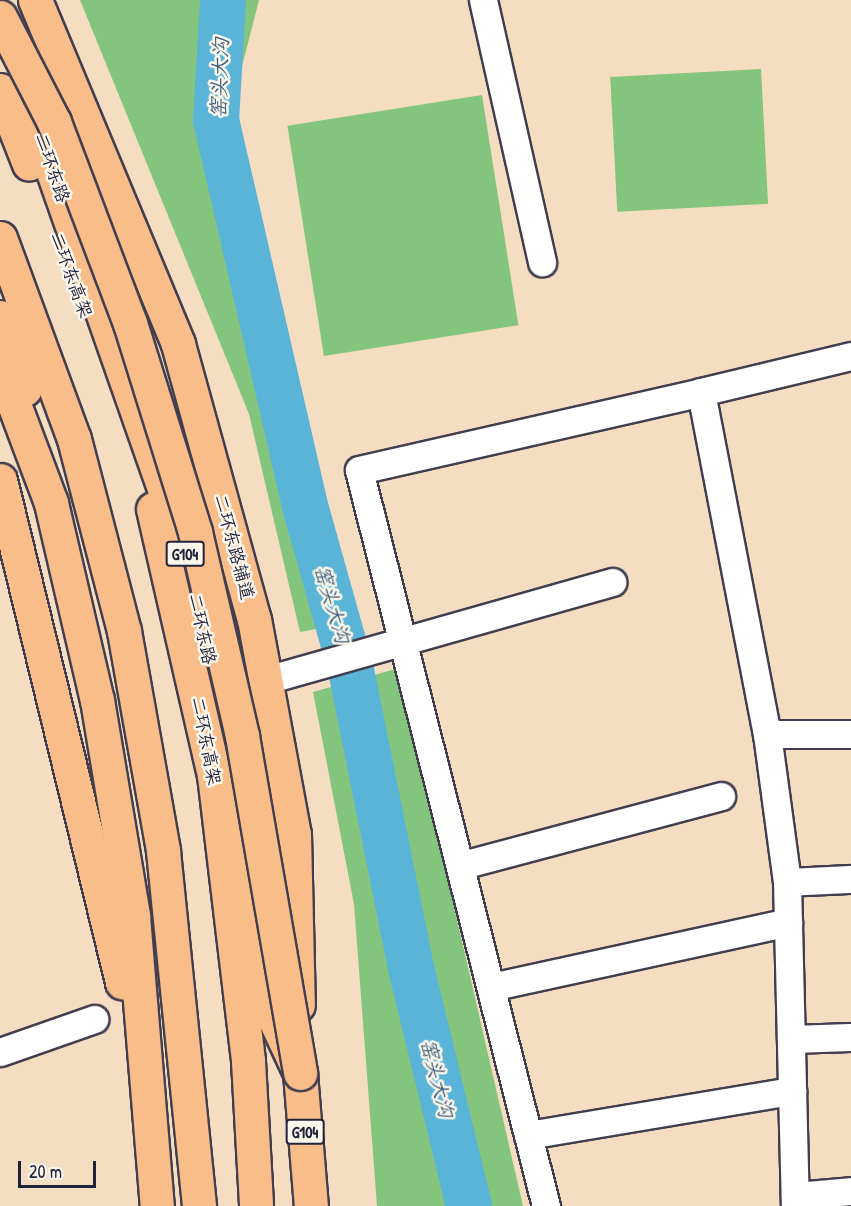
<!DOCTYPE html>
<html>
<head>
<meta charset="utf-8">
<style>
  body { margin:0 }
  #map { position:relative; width:851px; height:1206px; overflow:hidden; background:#f5ddc1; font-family:"Patrick Hand","LXGW WenKai TC",sans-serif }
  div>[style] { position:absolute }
  .green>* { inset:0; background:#84c57d; transform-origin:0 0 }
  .river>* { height:46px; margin:-23px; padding:0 23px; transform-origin:23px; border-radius:23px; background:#5ab4d8 }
  .roads { filter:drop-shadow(2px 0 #423e4f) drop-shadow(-2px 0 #423e4f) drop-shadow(0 2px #423e4f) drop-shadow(0 -2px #423e4f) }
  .street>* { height:27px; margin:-13.5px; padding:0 13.5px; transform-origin:13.5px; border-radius:13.5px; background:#fff }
  .highway>* { height:33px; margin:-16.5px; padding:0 16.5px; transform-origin:16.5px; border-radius:16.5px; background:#f8bd89 }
  .bridges { filter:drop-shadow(2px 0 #423e4f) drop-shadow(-2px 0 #423e4f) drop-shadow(0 2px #423e4f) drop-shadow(0 -2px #423e4f) }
  .highway-bridge>* { height:33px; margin:-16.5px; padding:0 16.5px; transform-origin:16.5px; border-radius:16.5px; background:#f8bd89 }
  span { translate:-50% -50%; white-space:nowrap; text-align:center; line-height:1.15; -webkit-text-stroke:5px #fbf7ec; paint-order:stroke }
  .shield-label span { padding:2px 4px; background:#fbf7ec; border:2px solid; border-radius:4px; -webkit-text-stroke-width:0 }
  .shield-label { font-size:16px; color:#22223b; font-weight:700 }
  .street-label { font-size:18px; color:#22223b }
  .water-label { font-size:20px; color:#385c7a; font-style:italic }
  .scale { position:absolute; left:18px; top:1161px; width:78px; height:27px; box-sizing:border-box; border:3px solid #22223b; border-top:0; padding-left:8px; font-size:18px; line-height:21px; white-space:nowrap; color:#22223b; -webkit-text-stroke:4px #fbf7ec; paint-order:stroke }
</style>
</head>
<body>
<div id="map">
  <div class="green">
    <div style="clip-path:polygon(80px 0,259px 0,229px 117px,202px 123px,352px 622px,300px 632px,249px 414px)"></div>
    <div style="left:761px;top:69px;width:135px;height:151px;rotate:87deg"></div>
    <div style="left:482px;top:95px;width:233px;height:197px;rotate:81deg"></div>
    <div style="clip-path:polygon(399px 668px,523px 1206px,377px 1206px,354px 904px,313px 692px)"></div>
  </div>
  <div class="river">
    <div style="left:223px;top:0;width:120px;rotate:93.3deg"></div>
    <div style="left:216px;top:120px;width:403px;rotate:77deg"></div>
    <div style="left:307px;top:513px;width:163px;rotate:74.3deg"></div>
    <div style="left:351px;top:670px;width:308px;rotate:78.6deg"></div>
    <div style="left:412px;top:972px;width:241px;rotate:76.3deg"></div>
  </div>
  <div class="roads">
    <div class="street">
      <div style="left:483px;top:0;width:269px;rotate:77.3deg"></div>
      <div style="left:701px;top:392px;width:154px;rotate:-13.5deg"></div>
      <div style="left:266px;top:680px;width:360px;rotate:-15.8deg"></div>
      <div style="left:767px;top:734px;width:84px"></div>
      <div style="left:466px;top:864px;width:264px;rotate:-14.9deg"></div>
      <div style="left:787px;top:882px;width:64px;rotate:-2.7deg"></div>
      <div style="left:500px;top:985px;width:295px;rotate:-12.3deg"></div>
      <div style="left:791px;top:1039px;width:60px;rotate:-1.9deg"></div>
      <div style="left:0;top:1052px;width:100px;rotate:-19.3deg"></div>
      <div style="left:528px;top:1135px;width:268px;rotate:-9.5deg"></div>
      <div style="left:795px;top:1196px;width:56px;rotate:-5.1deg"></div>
      <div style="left:546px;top:1206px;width:759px;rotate:-104.26deg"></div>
      <div style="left:359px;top:470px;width:351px;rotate:-12.8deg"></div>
      <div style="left:701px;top:392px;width:348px;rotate:79.1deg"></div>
      <div style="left:767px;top:734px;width:149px;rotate:82.3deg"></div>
      <div style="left:787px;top:882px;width:324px;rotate:88.6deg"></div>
    </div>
    <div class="highway">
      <div style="left:35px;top:0;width:373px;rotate:67.4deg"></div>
      <div style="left:178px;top:344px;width:285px;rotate:74.6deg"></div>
      <div style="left:254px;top:619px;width:219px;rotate:79.5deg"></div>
      <div style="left:294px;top:834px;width:171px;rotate:88.7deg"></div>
      <div style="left:54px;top:47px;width:78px;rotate:103.3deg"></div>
      <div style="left:36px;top:123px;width:433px;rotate:70.7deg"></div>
      <div style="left:0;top:90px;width:79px;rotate:68.6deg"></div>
      <div style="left:0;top:238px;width:214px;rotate:69.8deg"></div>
      <div style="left:74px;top:439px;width:198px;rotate:75.4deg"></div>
      <div style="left:124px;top:631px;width:223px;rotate:79.9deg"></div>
      <div style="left:163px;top:851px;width:357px;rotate:84.2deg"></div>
      <div style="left:0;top:317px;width:76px;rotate:70.9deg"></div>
      <div style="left:0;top:367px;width:145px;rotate:69.4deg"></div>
      <div style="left:51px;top:503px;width:202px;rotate:76.9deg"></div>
      <div style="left:97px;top:700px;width:219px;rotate:80.5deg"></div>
      <div style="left:133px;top:916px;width:291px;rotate:85.3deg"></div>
      <div style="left:0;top:480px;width:517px;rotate:76.34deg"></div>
      <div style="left:153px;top:509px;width:273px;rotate:77.1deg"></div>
      <div style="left:214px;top:775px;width:288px;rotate:83.2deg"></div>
      <div style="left:248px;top:1061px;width:145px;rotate:86.8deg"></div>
      <div style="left:236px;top:796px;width:216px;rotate:80.9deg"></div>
      <div style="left:270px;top:1009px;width:71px;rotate:64.9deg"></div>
      <div style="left:300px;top:1073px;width:133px;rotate:85.3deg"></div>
    </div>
  </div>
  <div class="bridges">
    <div class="highway-bridge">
      <div style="left:0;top:17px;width:118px;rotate:62.8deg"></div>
      <div style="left:54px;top:122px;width:215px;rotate:69.3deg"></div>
      <div style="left:130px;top:323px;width:219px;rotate:72.7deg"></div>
      <div style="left:195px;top:532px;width:209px;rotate:77deg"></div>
      <div style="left:242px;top:736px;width:342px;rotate:80.2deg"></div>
    </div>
  </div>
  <div class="shield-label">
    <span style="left:185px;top:554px">G104</span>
    <span style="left:305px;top:1132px">G104</span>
  </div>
  <div class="street-label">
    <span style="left:52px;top:168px;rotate:71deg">二环东路</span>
    <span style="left:71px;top:275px;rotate:70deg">二环东高架</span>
    <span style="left:234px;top:547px;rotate:75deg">二环东路辅道</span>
    <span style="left:202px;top:629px;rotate:78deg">二环东路</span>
    <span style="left:206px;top:741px;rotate:79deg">二环东高架</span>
  </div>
  <div class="water-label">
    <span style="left:219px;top:78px;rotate:-88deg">窑头大沟</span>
    <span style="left:333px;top:604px;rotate:74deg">窑头大沟</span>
    <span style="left:438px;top:1078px;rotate:76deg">窑头大沟</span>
  </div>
  <div class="scale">20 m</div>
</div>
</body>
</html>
